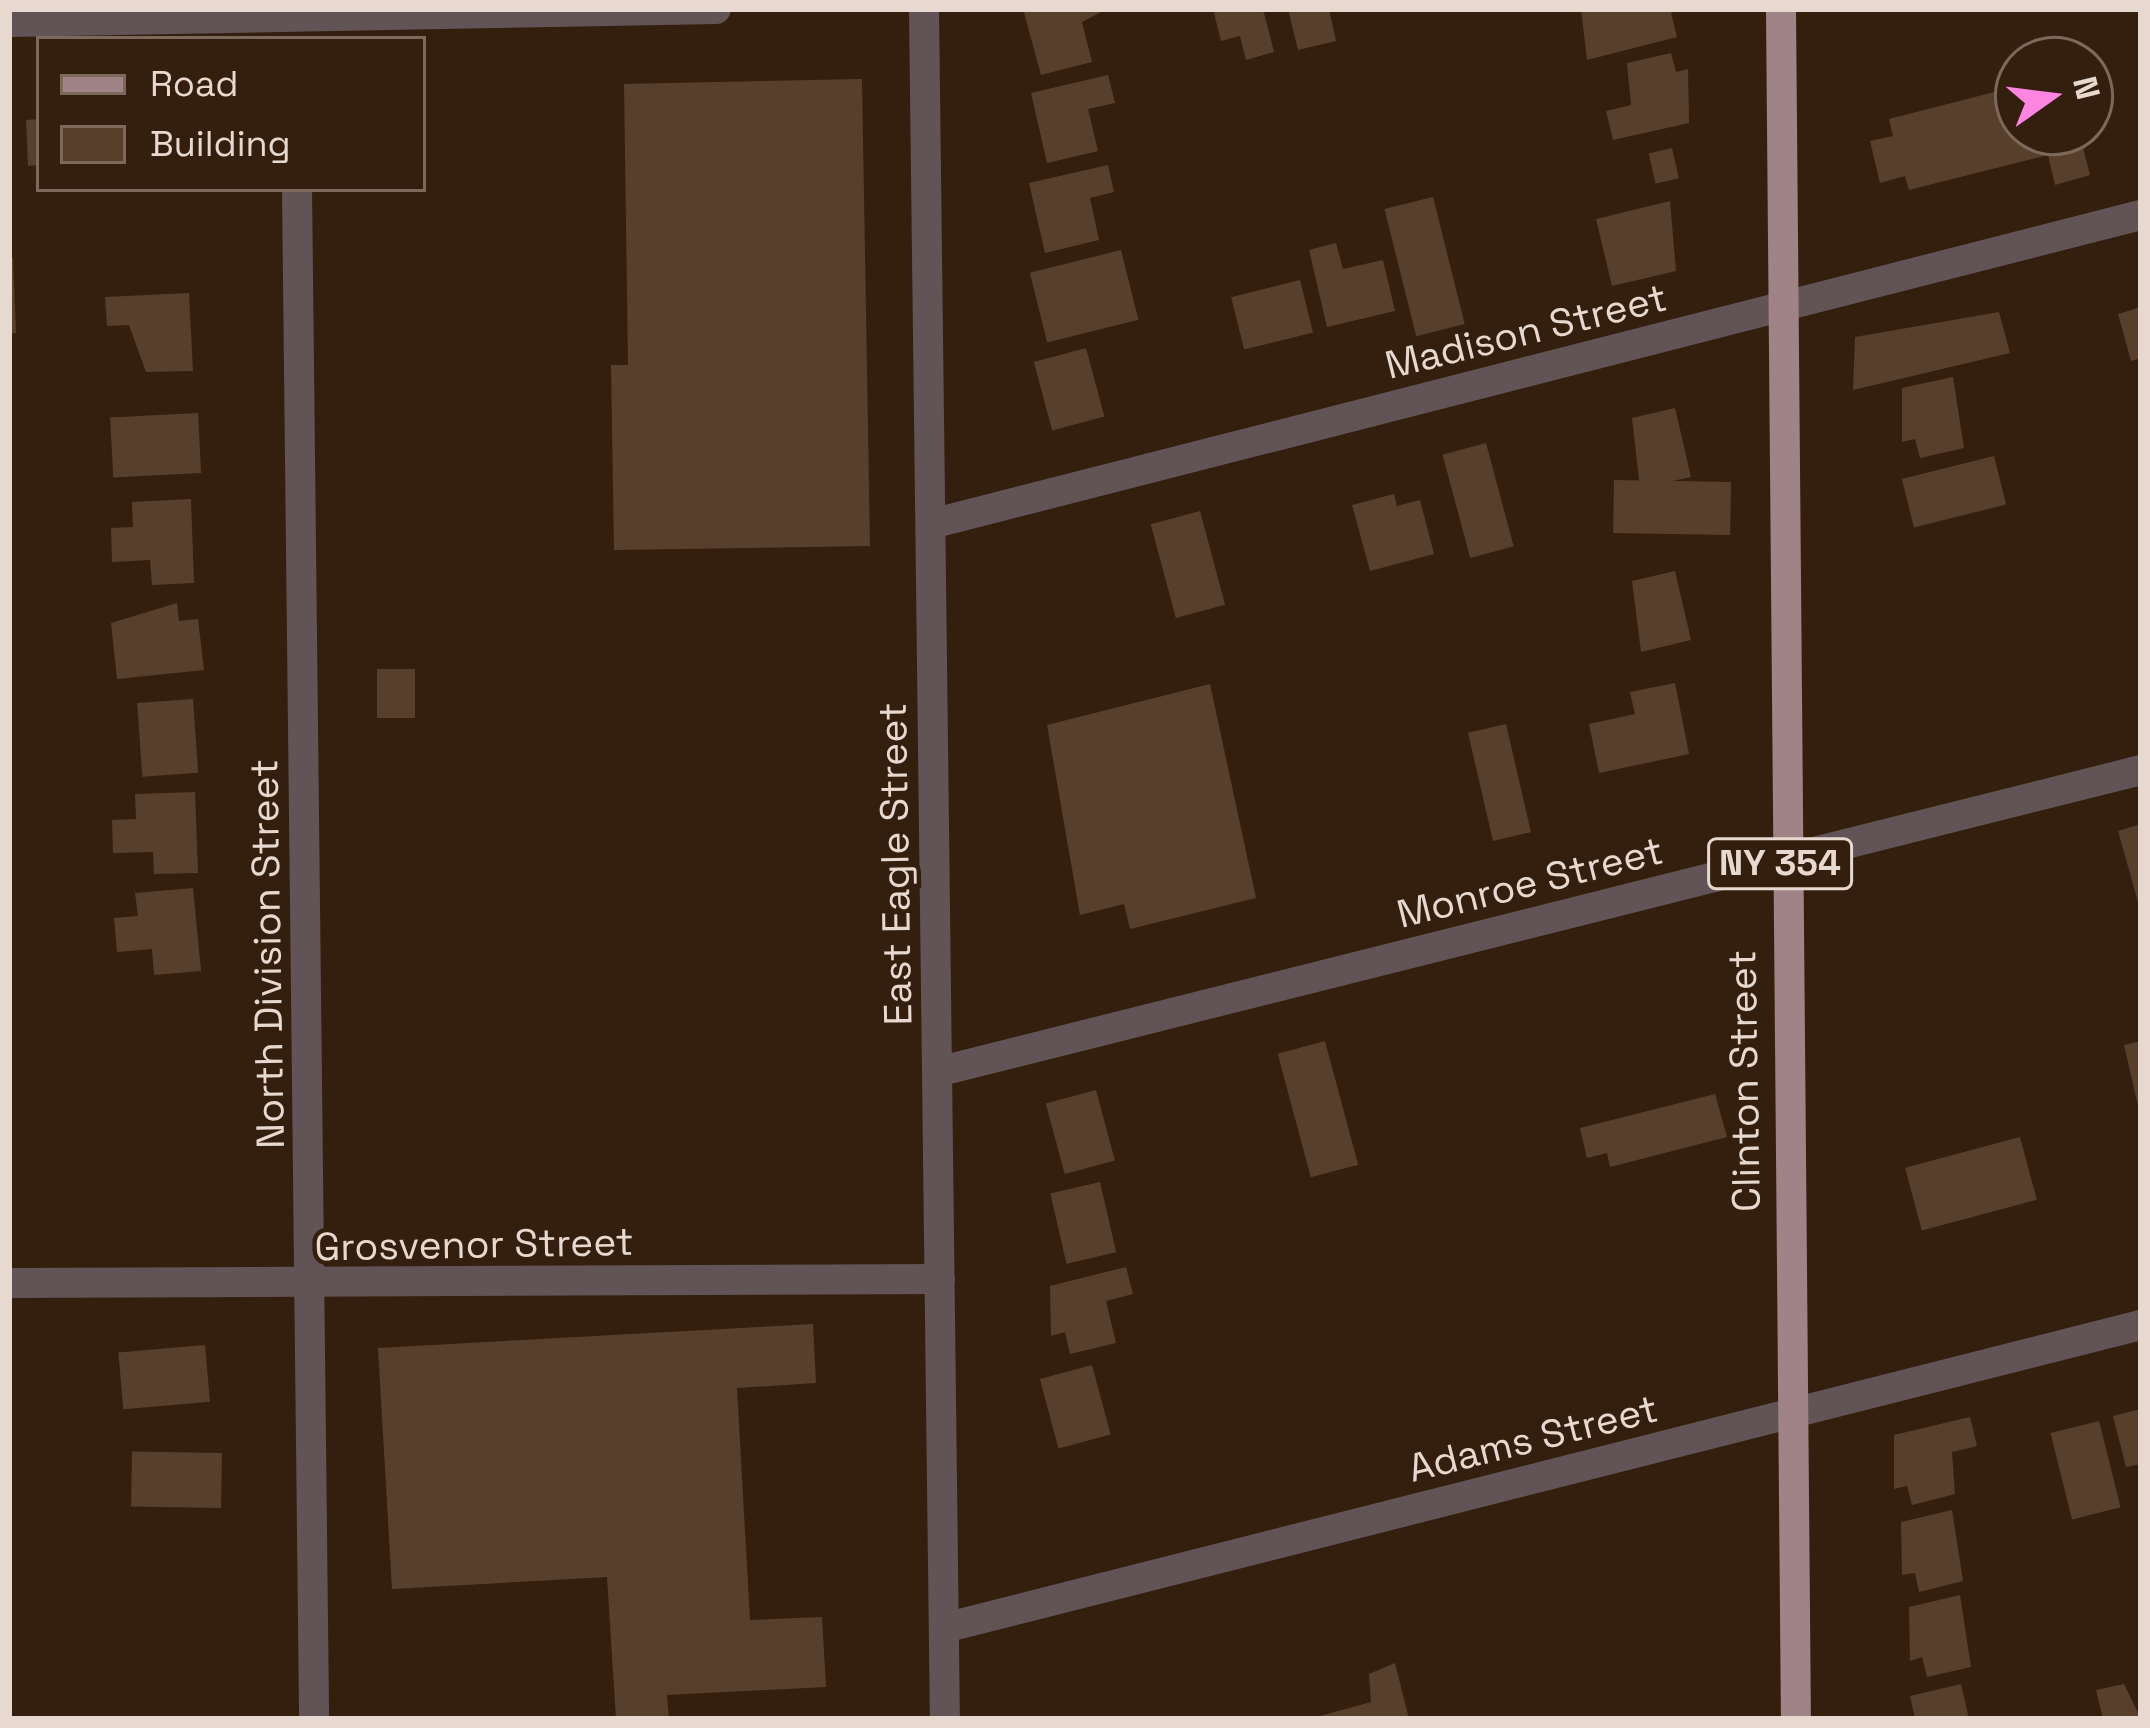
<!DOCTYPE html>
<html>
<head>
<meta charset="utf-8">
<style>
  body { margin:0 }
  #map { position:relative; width:2150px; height:1728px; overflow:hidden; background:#341f0f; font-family:"Space Grotesk",sans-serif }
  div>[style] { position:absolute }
  .building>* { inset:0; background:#573f2c; transform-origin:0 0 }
  .minor>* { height:30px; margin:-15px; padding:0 15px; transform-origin:15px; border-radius:15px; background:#625456 }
  .major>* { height:30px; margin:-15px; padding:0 15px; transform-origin:15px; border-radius:15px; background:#a08387 }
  span { translate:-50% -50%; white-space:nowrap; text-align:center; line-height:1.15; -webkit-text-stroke:9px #341f0f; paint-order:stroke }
  .shield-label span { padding:3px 9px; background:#341f0f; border:3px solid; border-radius:9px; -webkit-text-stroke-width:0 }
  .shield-label { font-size:36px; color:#e7d9cf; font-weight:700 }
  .street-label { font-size:39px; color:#e7d9cf }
  .frame { position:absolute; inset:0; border:12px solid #e7d9cf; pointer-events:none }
  .legend { position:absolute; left:36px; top:36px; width:390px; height:156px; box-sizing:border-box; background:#341f0f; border:3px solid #7c695c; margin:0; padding:15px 21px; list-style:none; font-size:36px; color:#e7d9cf }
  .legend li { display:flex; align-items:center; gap:24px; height:60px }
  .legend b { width:60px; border:3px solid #7c695c }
  .north { position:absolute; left:1994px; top:36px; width:120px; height:120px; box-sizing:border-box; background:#341f0f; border:3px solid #7c695c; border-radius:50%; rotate:76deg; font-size:33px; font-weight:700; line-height:48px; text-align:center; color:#e7d9cf }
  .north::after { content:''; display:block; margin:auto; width:42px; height:54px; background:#fe85e0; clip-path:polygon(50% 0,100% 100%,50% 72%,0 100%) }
</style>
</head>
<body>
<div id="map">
  <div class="building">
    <div style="clip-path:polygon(1023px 9px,1107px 9px,1082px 22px,1092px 62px,1041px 75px)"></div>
    <div style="clip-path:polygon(1213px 9px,1263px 9px,1274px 52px,1246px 60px,1240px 36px,1221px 41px)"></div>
    <div style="clip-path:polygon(1288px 9px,1329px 9px,1336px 41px,1298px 50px)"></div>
    <div style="clip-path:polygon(1581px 9px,1680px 9px,1671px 13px,1677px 37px,1587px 60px)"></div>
    <div style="clip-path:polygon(1671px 53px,1676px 72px,1688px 69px,1689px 123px,1613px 140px,1606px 111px,1631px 105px,1627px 63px)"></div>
    <div style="clip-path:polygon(1108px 75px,1115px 103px,1088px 109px,1098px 151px,1047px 163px,1031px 93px)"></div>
    <div style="clip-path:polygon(862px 79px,870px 546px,614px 550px,611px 365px,628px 365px,624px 84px)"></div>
    <div style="clip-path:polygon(2018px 86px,2018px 132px,2079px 132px,2090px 175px,2055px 185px,2048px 155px,1909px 190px,1905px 176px,1880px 183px,1870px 141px,1893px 136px,1889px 119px)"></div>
    <div style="clip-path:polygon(39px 119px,39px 165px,28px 166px,26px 120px)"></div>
    <div style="left:1672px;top:148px;width:31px;height:24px;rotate:77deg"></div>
    <div style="clip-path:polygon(1108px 165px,1114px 192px,1090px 198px,1099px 240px,1045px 253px,1029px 183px)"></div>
    <div style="left:1433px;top:197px;width:131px;height:50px;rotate:76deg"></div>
    <div style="clip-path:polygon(1670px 201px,1676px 271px,1612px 286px,1596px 219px)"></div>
    <div style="clip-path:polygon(1336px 243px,1343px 269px,1383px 260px,1395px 311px,1327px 327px,1309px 250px)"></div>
    <div style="left:1121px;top:250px;width:72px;height:94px;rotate:76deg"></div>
    <div style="clip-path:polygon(9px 258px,13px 258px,16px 333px,9px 334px)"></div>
    <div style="left:1300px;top:280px;width:54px;height:71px;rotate:76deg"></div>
    <div style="clip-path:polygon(189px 293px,193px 371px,146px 372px,129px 325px,107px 326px,105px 297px)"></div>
    <div style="clip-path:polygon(2141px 307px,2141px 358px,2131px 361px,2118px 314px)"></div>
    <div style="clip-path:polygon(1999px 312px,2010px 353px,1853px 390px,1855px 337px)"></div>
    <div style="left:1086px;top:348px;width:71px;height:54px;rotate:75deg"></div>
    <div style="clip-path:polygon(1953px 377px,1964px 448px,1920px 458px,1915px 439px,1902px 442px,1902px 388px)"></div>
    <div style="clip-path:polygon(1675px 408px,1691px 477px,1640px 488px,1632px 418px)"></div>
    <div style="left:198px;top:413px;width:60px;height:88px;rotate:87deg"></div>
    <div style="left:1486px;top:443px;width:107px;height:45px;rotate:75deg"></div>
    <div style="left:1994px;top:456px;width:50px;height:95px;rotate:76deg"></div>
    <div style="left:1731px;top:482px;width:53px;height:117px;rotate:91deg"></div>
    <div style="clip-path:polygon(1394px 494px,1397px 506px,1420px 500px,1434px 554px,1370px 571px,1352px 505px)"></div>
    <div style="clip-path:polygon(191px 499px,194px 583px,152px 585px,150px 560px,112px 562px,111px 528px,133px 527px,132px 502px)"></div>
    <div style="left:1200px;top:511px;width:97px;height:51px;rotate:75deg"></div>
    <div style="clip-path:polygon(1675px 571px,1691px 640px,1641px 652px,1632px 581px)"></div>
    <div style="clip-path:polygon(177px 603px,179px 621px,198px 619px,204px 670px,117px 679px,111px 623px)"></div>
    <div style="left:377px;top:669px;width:38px;height:49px"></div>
    <div style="clip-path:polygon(1675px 683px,1689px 754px,1599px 773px,1589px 724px,1635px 714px,1630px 692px)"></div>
    <div style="clip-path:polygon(1210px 684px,1256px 898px,1130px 929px,1124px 904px,1080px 915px,1047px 725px)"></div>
    <div style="left:193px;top:699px;width:74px;height:56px;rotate:86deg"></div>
    <div style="left:1506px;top:724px;width:111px;height:39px;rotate:77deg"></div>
    <div style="clip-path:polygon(195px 792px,198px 873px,154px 874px,153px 852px,113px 853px,112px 820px,136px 819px,135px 794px)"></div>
    <div style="clip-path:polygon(2141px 824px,2141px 909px,2140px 909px,2118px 831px)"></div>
    <div style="clip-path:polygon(193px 888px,201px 971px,154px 975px,152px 949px,117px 952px,114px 918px,138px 916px,135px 893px)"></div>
    <div style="left:1325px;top:1041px;width:128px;height:49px;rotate:75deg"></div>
    <div style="clip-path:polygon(2141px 1041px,2141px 1110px,2139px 1110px,2124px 1045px)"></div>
    <div style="left:1096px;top:1090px;width:73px;height:52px;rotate:75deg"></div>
    <div style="clip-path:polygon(1715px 1094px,1727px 1137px,1610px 1167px,1607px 1153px,1587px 1158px,1580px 1128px)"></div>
    <div style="left:2020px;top:1137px;width:65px;height:119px;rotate:75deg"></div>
    <div style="left:1100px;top:1182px;width:72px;height:51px;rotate:77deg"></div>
    <div style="clip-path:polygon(1126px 1267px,1133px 1294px,1106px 1301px,1116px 1343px,1070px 1354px,1065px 1332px,1051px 1336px,1050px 1286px)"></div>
    <div style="clip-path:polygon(813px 1324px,816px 1383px,737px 1388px,750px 1620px,822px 1617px,826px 1687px,667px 1695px,669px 1719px,616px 1719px,607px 1577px,392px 1589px,378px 1348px)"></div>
    <div style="left:205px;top:1345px;width:57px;height:87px;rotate:85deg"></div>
    <div style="left:1092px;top:1365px;width:72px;height:54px;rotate:75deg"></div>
    <div style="clip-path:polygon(2141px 1409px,2141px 1464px,2126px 1467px,2113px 1416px)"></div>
    <div style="clip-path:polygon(1970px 1417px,1977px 1446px,1952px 1452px,1955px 1494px,1912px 1505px,1907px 1486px,1894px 1489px,1894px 1435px)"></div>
    <div style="left:2099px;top:1421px;width:89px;height:50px;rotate:76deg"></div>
    <div style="left:222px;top:1453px;width:55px;height:90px;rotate:91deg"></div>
    <div style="clip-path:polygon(1952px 1510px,1963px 1581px,1919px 1592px,1915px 1573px,1902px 1575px,1901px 1522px)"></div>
    <div style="clip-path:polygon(1960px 1595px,1971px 1667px,1927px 1677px,1922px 1657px,1910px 1661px,1909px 1607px)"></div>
    <div style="clip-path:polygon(1395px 1663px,1409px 1719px,1309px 1719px,1371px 1702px,1369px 1674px)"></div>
    <div style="clip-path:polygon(1961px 1684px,1969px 1719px,1915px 1719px,1910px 1696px)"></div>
    <div style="clip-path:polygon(2124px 1684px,2141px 1719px,2103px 1719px,2096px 1690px)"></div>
  </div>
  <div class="minor">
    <div style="left:924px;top:9px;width:1710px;rotate:89.3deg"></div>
    <div style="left:9px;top:22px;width:707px;rotate:-1.05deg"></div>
    <div style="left:297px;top:189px;width:1530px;rotate:89.36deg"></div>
    <div style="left:931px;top:524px;width:1249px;rotate:-14.33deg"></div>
    <div style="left:937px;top:1072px;width:1241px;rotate:-14.08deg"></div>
    <div style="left:9px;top:1283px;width:931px;rotate:-0.25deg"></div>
    <div style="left:944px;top:1628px;width:1235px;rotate:-14.21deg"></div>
  </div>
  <div class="major">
    <div style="left:1781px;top:9px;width:1710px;rotate:89.5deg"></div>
  </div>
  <div class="shield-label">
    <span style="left:1780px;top:864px">NY 354</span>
  </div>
  <div class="street-label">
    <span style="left:1526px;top:332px;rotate:-14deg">Madison Street</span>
    <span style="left:896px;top:864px;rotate:-91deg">East Eagle Street</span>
    <span style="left:1530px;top:883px;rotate:-14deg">Monroe Street</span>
    <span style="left:268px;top:954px;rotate:-91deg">North Division Street</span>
    <span style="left:1745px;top:1081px;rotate:-91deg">Clinton Street</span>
    <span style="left:474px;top:1245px;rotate:-1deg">Grosvenor Street</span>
    <span style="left:1533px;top:1439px;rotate:-14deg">Adams Street</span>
  </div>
  <div class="frame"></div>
  <ul class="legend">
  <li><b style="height:15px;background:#a08387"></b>Road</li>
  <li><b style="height:33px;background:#573f2c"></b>Building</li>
  </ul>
  <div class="north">N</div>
</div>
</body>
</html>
